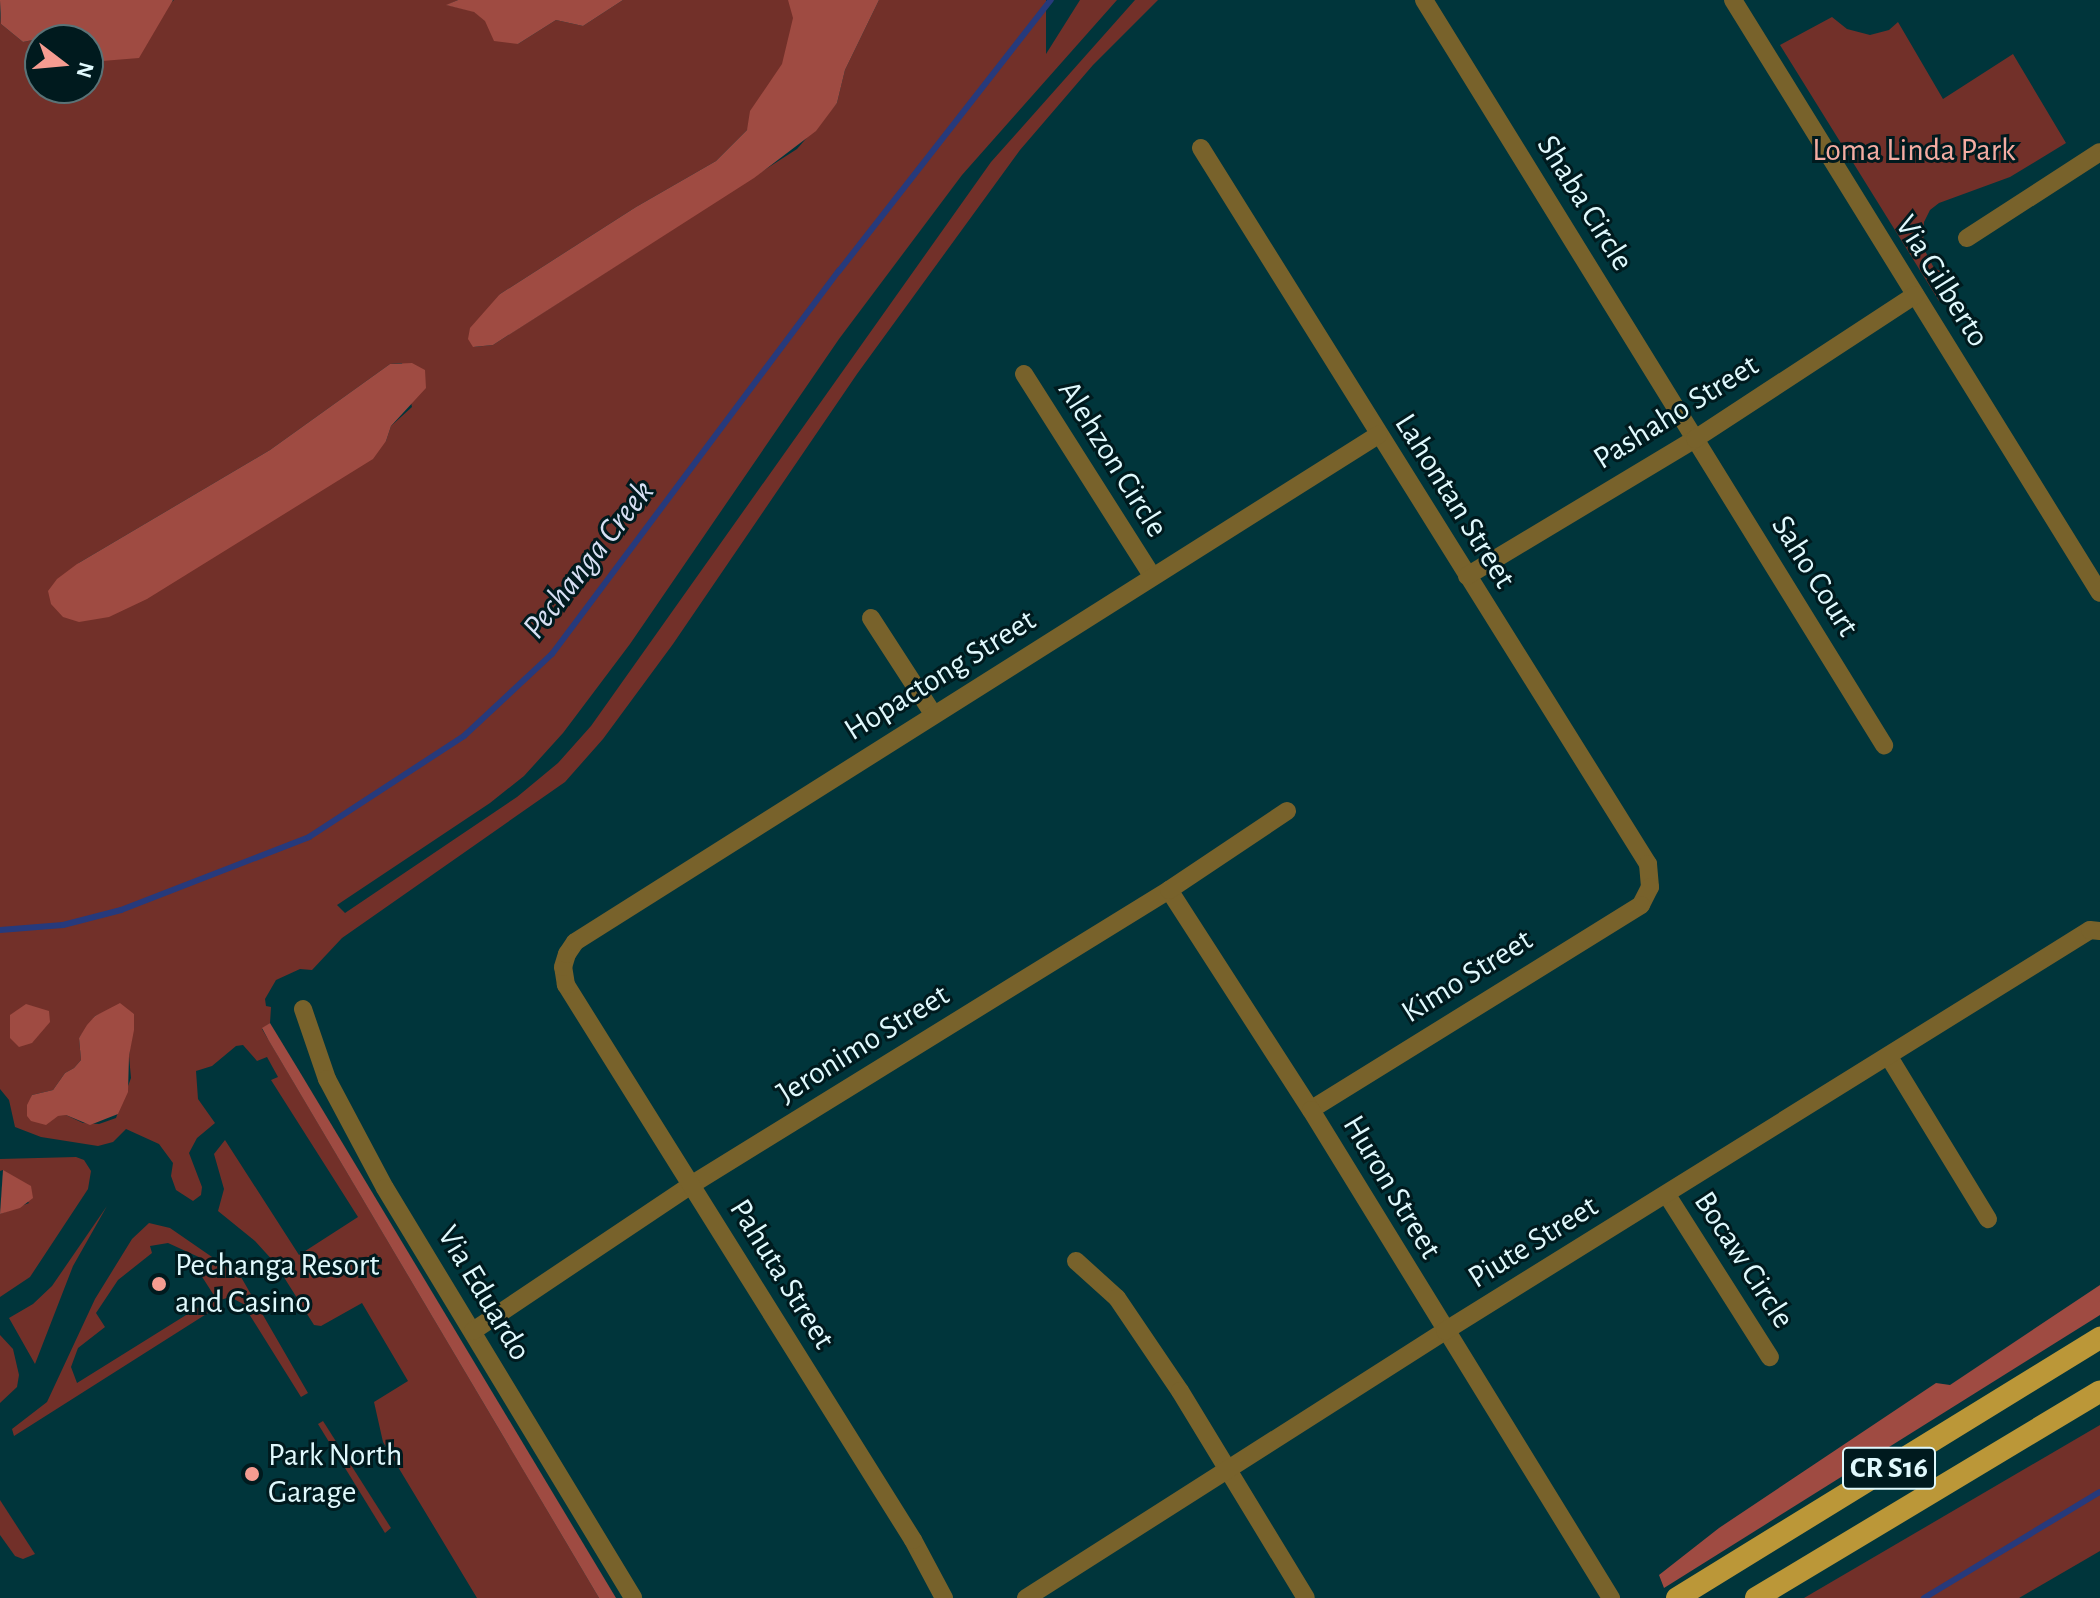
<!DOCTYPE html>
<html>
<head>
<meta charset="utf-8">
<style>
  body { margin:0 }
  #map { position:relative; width:2100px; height:1598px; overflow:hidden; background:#00353b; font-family:"Alegreya Sans",sans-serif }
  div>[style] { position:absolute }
  .green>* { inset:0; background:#723029 }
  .forest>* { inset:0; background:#9f4b42 }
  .stream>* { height:6px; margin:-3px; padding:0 3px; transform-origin:3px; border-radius:3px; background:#263a7c }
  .minor>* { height:18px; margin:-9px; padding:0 9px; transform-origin:9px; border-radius:9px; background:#78622b }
  .primary>* { height:22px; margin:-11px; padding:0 11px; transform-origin:11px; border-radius:11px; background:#bb9738 }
  .dots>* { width:22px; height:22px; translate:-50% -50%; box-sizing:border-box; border:4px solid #001a1e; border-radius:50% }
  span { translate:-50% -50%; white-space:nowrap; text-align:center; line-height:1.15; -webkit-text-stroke:6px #001a1e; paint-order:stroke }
  .shield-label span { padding:2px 6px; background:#001a1e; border:2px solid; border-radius:6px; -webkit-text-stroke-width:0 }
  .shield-label { font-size:30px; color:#e0f9fd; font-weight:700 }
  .park-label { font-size:32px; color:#f4aca2 }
  .street-label { font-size:32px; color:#e0f9fd }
  .poi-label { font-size:32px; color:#e0f9fd }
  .left { translate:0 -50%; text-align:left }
  .water-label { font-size:34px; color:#d6dff3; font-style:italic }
  .north { position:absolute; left:24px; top:24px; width:80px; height:80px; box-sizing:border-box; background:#001a1e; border:2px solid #5a7377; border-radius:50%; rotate:106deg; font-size:22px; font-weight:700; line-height:32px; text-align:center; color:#e0f9fd }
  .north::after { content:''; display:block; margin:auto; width:28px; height:36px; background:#f59c91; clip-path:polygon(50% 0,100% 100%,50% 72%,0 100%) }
</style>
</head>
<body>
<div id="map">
  <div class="green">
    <div style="clip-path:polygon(evenodd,174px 0,458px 0,447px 5px,473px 11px,518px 44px,556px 20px,583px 26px,623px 0,832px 0,747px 130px,716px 161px,636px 207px,500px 294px,474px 347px,493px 345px,797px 149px,837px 103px,845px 70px,879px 0,1046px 0,1046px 54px,1080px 0,1117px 0,962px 175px,839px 339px,630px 644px,563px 733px,524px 776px,490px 803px,337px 905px,345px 913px,517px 797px,558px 763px,591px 726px,991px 162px,1135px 0,1158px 0,1093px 65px,1020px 150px,857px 374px,673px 644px,603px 739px,565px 782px,342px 938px,312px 970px,300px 969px,276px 980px,265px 999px,266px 1006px,271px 1007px,270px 1023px,262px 1029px,599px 1598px,477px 1598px,383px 1442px,374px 1402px,408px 1381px,362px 1303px,321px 1326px,314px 1325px,275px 1263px,255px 1241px,218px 1211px,224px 1189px,214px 1154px,225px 1140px,299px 1255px,358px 1217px,271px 1080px,278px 1077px,267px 1057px,257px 1061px,243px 1045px,236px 1046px,212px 1066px,196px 1071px,198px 1099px,215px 1123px,197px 1138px,189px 1153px,202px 1187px,201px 1195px,193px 1201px,176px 1190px,171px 1176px,173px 1163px,159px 1144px,126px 1129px,113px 1142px,98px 1146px,41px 1137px,15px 1127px,9px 1100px,0 1089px,0 13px,1px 24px,23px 42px,76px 31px,83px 40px,40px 40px,40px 88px,88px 88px,88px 46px,102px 61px,174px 0,402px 363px,412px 407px,391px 426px,386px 441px,77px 564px,270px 450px,390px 364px,402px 363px,174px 0,110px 1010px,134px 1014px,129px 1056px,131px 1078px,116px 1118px,99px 1124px,83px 1123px,66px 1115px,27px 1116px,32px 1095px,53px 1090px,65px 1073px,74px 1068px,81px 1060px,79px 1038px,95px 1016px,110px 1010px)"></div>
    <div style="clip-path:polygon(1832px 17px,1847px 29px,1870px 35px,1889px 30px,1898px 22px,1943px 99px,2013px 54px,2066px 143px,2010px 177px,1939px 203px,1930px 210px,1924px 222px,1923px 247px,1934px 268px,1956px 279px,1952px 292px,1939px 301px,1780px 45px)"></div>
    <div style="clip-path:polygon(76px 1157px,84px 1160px,91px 1171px,88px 1189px,30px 1277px,0 1297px,0 1214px,29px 1203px,3px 1170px,0 1171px,0 1159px)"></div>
    <div style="clip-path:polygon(107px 1206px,73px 1266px,35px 1364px,9px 1318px,33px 1304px,52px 1286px)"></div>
    <div style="clip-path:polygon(evenodd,149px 1223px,170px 1228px,241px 1277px,308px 1393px,301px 1397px,246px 1309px,249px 1307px,230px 1297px,217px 1301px,219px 1306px,14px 1436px,12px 1429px,47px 1402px,95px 1299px,132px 1239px,149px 1223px,168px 1243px,203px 1259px,199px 1272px,215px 1297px,77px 1383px,71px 1367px,78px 1348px,105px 1327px,96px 1313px,118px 1280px,152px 1253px,150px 1246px,168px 1243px)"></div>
    <div style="clip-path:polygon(0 1335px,13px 1349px,19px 1375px,17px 1387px,0 1403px)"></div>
    <div style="clip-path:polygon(323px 1421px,391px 1528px,385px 1533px,318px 1424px)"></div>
    <div style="clip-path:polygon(2100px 1425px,2100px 1551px,2019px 1598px,1804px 1598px)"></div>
    <div style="clip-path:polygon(0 1500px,35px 1554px,23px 1559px,15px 1556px,0 1535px)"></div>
  </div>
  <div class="forest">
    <div style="clip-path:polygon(0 0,173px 0,139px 58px,102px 61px,88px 46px,88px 40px,76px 31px,23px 42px,1px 24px)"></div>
    <div style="clip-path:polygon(458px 0,623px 0,583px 26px,556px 20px,518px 44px,494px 41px,485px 21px,474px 12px,446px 5px)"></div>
    <div style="clip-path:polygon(788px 0,879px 0,845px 70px,837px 103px,816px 131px,754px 178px,493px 345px,473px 347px,468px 339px,470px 328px,500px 294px,636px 207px,716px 161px,747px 130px,750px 111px,782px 64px,793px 18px)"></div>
    <div style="clip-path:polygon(412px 363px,425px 370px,426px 388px,391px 426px,386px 441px,373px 459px,147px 599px,109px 617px,79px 622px,63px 617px,51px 604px,48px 591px,57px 579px,77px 564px,270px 450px,390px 364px)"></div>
    <div style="clip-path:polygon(120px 1003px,134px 1014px,134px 1030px,129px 1056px,128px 1092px,118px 1114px,90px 1125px,66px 1115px,58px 1116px,46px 1125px,31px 1121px,27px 1116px,27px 1105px,32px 1095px,53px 1090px,65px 1073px,74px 1068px,81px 1060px,79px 1038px,87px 1025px,95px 1016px)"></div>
    <div style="clip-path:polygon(26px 1004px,49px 1011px,50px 1022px,32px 1043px,19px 1047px,10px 1038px,10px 1015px)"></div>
    <div style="clip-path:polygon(270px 1023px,298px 1069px,616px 1598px,599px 1598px,269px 1041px,262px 1028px)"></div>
    <div style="clip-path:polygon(3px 1170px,31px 1186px,33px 1198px,20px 1208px,0 1214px)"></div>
    <div style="clip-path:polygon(2100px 1285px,2100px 1315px,1664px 1588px,1659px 1575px,1719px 1528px,1936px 1383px,1950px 1385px)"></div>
  </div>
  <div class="stream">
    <div style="left:0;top:930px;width:63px;rotate:-4.5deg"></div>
    <div style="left:63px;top:925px;width:60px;rotate:-14.5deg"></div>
    <div style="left:121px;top:910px;width:202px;rotate:-21.2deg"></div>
    <div style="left:309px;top:837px;width:185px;rotate:-33.1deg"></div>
    <div style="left:464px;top:736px;width:120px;rotate:-43deg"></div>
    <div style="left:552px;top:654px;width:479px;rotate:-53.2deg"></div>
    <div style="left:839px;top:271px;width:344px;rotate:-52deg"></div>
    <div style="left:1924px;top:1598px;width:205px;rotate:-31.1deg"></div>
  </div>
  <div class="minor">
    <div style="left:1424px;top:0;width:876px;rotate:58.31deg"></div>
    <div style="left:1733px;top:0;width:697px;rotate:58.25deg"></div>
    <div style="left:1201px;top:148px;width:844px;rotate:58.02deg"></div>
    <div style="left:1648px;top:864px;width:23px;rotate:85deg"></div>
    <div style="left:1650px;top:887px;width:20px;rotate:117deg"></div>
    <div style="left:1641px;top:905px;width:388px;rotate:148.2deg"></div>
    <div style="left:1967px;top:238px;width:158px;rotate:-32.9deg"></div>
    <div style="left:1024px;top:374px;width:239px;rotate:57.6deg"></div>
    <div style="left:1467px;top:576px;width:266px;rotate:-31deg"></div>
    <div style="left:1695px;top:439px;width:263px;rotate:-33.2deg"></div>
    <div style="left:871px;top:618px;width:114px;rotate:57.1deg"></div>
    <div style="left:1169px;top:890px;width:262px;rotate:57.2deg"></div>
    <div style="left:1311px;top:1110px;width:573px;rotate:58.42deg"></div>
    <div style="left:303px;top:1009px;width:74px;rotate:71.1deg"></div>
    <div style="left:327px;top:1079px;width:123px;rotate:62deg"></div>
    <div style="left:385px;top:1188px;width:479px;rotate:58.8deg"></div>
    <div style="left:1889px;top:1057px;width:190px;rotate:58.6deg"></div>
    <div style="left:1667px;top:1195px;width:192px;rotate:57.6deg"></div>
    <div style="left:1076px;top:1261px;width:55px;rotate:42.1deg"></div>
    <div style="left:1117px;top:1298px;width:112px;rotate:55.9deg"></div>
    <div style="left:1180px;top:1391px;width:242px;rotate:58.7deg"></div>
    <div style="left:473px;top:1331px;width:262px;rotate:-33.8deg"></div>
    <div style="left:691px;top:1185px;width:562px;rotate:-31.68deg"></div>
    <div style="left:1169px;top:890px;width:142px;rotate:-33.8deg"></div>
    <div style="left:944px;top:1598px;width:66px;rotate:-118.1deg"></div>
    <div style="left:913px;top:1540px;width:655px;rotate:-122.01deg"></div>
    <div style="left:566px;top:985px;width:18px;rotate:-99deg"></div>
    <div style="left:563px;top:967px;width:14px;rotate:-73deg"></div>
    <div style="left:567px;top:954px;width:14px;rotate:-56deg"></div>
    <div style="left:575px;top:942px;width:950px;rotate:-32.27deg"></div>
    <div style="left:1026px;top:1598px;width:497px;rotate:-32.5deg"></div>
    <div style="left:1445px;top:1331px;width:759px;rotate:-31.87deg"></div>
    <div style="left:2090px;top:930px;width:10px;rotate:6deg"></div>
  </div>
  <div class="primary">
    <div style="left:1677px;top:1598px;width:497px;rotate:-31.6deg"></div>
    <div style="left:1756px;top:1598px;width:401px;rotate:-31deg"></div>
  </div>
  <div class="dots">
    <div style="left:159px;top:1284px;background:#f59c91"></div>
    <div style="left:252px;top:1474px;background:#f59c91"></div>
  </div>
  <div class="shield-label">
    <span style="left:1889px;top:1468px">CR S16</span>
  </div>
  <div class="park-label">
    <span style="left:1914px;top:150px">Loma Linda Park</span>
  </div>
  <div class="street-label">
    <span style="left:1585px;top:203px;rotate:58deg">Shaba Circle</span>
    <span style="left:1942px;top:281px;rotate:58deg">Via Gilberto</span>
    <span style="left:1676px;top:412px;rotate:-32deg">Pashaho Street</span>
    <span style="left:1113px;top:459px;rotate:58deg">Alehzon Circle</span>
    <span style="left:1455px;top:501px;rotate:58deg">Lahontan Street</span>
    <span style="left:1815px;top:576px;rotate:58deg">Saho Court</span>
    <span style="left:940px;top:675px;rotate:-32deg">Hopactong Street</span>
    <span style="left:1467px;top:976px;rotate:-32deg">Kimo Street</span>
    <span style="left:863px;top:1044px;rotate:-32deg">Jeronimo Street</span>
    <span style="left:1392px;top:1187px;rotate:59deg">Huron Street</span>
    <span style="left:1533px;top:1242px;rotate:-32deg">Piute Street</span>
    <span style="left:1744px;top:1260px;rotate:57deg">Bocaw Circle</span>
    <span style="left:782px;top:1274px;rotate:58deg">Pahuta Street</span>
    <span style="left:484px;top:1293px;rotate:59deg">Via Eduardo</span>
  </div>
  <div class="poi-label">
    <span class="left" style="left:175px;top:1284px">Pechanga Resort<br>and Casino</span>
    <span class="left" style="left:268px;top:1474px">Park North<br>Garage</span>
  </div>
  <div class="water-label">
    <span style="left:589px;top:560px;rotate:-52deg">Pechanga Creek</span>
  </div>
  <div class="north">N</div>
</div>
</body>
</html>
